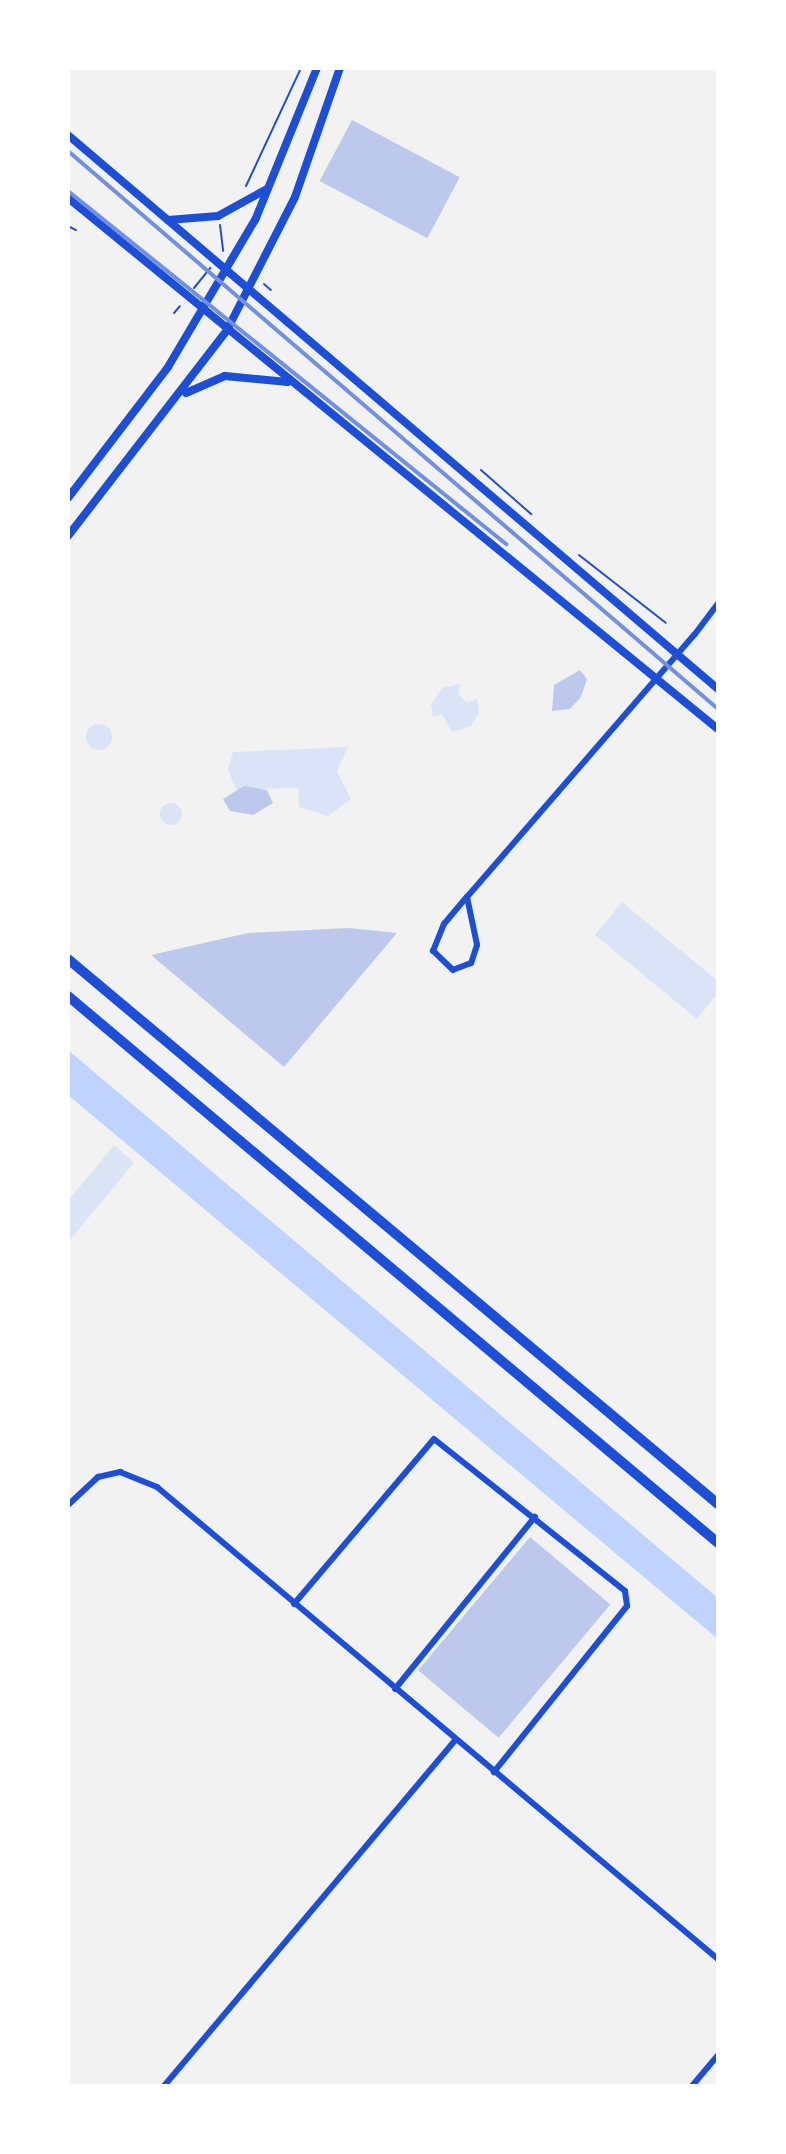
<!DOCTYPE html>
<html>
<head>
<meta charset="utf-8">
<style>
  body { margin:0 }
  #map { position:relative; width:786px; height:2154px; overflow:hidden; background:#f2f2f2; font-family:"PT Serif",serif }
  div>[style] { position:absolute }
  .green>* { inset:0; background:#dbe4f7 }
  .round { border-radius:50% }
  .water>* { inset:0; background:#bfd3fe }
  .building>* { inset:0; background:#bdc9ec; transform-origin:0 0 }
  .path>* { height:2px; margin:-1px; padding:0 1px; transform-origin:1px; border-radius:1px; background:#1d4ed8 }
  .minor>* { height:6px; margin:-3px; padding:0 3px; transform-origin:3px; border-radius:3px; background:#1d4ed8 }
  .tertiary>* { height:8px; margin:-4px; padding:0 4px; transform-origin:4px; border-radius:4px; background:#1d4ed8 }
  .primary>* { height:10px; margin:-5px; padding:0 5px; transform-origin:5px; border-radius:5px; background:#1d4ed8 }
  .rail>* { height:4px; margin:-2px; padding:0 2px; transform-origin:2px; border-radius:2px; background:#7290e2 }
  span { translate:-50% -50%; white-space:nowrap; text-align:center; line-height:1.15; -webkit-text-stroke:7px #fff; paint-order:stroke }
  .frame { position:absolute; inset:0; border:70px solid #fff; pointer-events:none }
</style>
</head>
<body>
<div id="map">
  <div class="green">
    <div style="clip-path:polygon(460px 684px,458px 694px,468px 703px,477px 698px,479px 712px,471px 726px,452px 732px,442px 714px,433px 717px,431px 704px,442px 688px)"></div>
    <div class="round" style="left:86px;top:724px;width:26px;height:26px"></div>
    <div style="clip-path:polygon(348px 747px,337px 771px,351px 799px,328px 816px,299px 807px,298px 788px,236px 789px,228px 770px,233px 752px)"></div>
    <div class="round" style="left:160px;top:803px;width:22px;height:22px"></div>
    <div style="clip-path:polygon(622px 902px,718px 981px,718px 993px,697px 1019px,595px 935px)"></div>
    <div style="clip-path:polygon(114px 1145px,134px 1163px,68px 1242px,68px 1201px)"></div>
  </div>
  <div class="water">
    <div style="clip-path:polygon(68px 1050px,718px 1598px,718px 1639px,68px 1095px)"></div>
  </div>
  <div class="building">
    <div style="left:352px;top:120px;width:122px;height:69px;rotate:28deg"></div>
    <div style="clip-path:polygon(580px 670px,587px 679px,581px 697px,570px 709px,552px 711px,554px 685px)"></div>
    <div style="clip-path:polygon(244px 786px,267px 790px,273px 803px,253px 815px,230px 811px,223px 799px)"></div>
    <div style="clip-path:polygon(349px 928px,397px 933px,284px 1067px,151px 955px,248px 933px)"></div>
    <div style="left:530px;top:1537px;width:105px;height:174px;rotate:40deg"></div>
  </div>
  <div class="path">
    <div style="left:246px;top:186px;width:130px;rotate:-65deg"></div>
    <div style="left:220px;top:225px;width:26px;rotate:83deg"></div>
    <div style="left:68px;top:226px;width:9px;rotate:27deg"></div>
    <div style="left:264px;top:284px;width:9px;rotate:41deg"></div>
    <div style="left:194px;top:288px;width:26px;rotate:-51deg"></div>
    <div style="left:174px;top:313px;width:9px;rotate:-49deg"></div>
    <div style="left:481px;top:470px;width:67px;rotate:41.3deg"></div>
    <div style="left:579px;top:555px;width:110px;rotate:38deg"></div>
  </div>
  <div class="minor">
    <div style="left:467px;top:897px;width:49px;rotate:78.2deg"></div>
    <div style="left:477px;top:945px;width:19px;rotate:108deg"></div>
    <div style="left:471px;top:963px;width:19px;rotate:159deg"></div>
    <div style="left:453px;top:970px;width:28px;rotate:-136deg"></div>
    <div style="left:433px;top:951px;width:29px;rotate:-68deg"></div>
    <div style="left:444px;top:924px;width:35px;rotate:-50deg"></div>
    <div style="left:467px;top:897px;width:348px;rotate:-49.1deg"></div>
    <div style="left:695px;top:634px;width:39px;rotate:-53deg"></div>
    <div style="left:68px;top:1505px;width:41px;rotate:-43deg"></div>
    <div style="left:98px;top:1477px;width:23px;rotate:-13deg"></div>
    <div style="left:120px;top:1472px;width:40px;rotate:22deg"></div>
    <div style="left:157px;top:1487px;width:733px;rotate:40.08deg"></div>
    <div style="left:294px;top:1604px;width:216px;rotate:-49.7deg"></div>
    <div style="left:434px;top:1439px;width:244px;rotate:38.5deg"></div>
    <div style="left:625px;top:1591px;width:15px;rotate:82deg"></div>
    <div style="left:627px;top:1606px;width:213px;rotate:128.7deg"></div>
    <div style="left:395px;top:1689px;width:222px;rotate:-50.9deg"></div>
    <div style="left:164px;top:2086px;width:452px;rotate:-49.9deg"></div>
    <div style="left:692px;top:2086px;width:40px;rotate:-50deg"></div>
  </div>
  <div class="tertiary">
    <div style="left:68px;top:135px;width:854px;rotate:40.44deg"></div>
    <div style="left:68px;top:198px;width:839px;rotate:39.25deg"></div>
    <div style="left:168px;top:220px;width:50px;rotate:-4.6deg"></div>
    <div style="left:218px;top:216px;width:56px;rotate:-28.9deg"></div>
    <div style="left:186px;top:393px;width:43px;rotate:-23.6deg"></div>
    <div style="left:225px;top:376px;width:63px;rotate:5.4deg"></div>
    <div style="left:68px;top:498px;width:165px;rotate:-52.6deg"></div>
    <div style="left:168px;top:367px;width:173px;rotate:-59.4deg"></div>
    <div style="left:256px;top:218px;width:162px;rotate:-67.9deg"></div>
    <div style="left:68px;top:536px;width:260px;rotate:-52.3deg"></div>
    <div style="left:227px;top:330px;width:149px;rotate:-62.9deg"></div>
    <div style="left:295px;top:197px;width:137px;rotate:-70.8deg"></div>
  </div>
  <div class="primary">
    <div style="left:68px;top:959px;width:848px;rotate:39.98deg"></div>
    <div style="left:68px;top:996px;width:850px;rotate:40.08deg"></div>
  </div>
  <div class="rail">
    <div style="left:68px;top:151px;width:857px;rotate:40.64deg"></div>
    <div style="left:68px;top:191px;width:563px;rotate:38.87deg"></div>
  </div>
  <div class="frame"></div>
</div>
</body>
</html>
